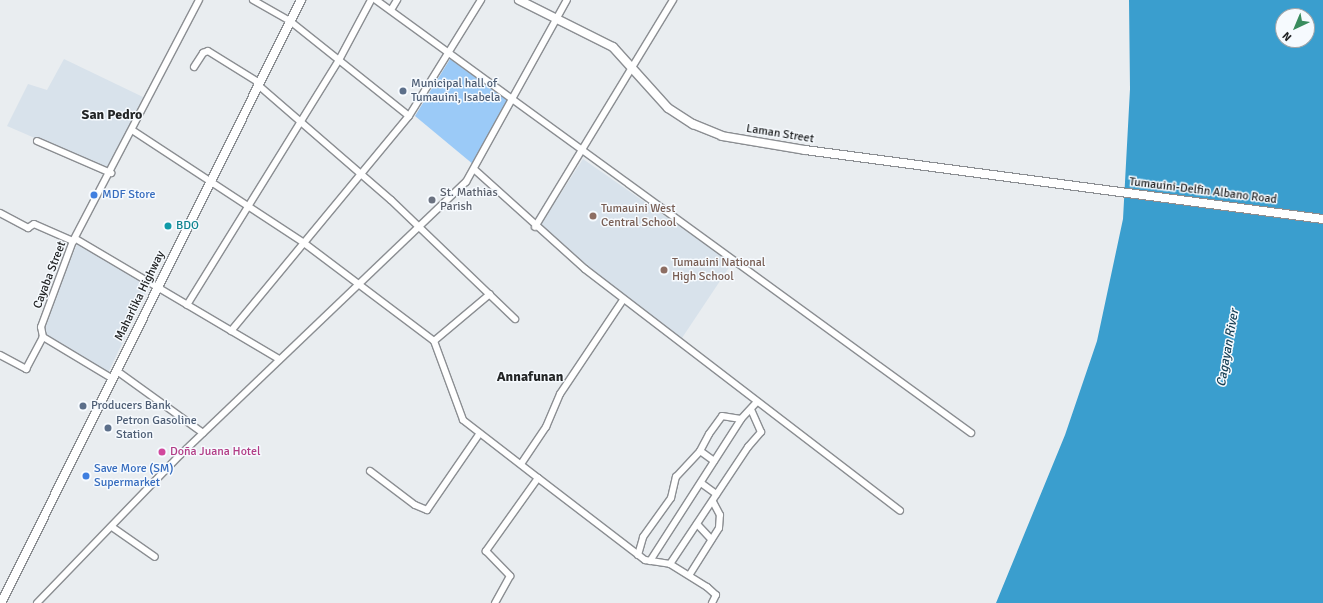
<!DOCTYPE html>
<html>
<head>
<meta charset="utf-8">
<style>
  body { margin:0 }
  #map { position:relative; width:1323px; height:603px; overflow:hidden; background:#e9edf0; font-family:Signika,sans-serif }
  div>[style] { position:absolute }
  .built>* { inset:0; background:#d8e2eb }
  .green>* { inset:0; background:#9bcaf7 }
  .water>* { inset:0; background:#3a9ece }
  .roads { filter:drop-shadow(1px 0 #8b8e92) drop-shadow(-1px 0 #8b8e92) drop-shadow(0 1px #8b8e92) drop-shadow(0 -1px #8b8e92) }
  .minor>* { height:6px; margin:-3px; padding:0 3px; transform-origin:3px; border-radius:3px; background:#fff }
  .major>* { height:8px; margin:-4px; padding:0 4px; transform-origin:4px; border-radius:4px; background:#fff }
  .dots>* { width:11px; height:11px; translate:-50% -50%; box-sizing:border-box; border:2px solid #f6fafe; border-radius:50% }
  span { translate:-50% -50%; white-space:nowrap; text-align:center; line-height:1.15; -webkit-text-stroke:3px #f6fafe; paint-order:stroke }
  .service-label { font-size:12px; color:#4e5e75 }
  .left { translate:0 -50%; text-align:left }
  .street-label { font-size:12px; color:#232526 }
  .worship-label { font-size:12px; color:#5b616d }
  .shop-label { font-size:12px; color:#366cbe }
  .education-label { font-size:12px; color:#785e54 }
  .culture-label { font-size:12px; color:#0d838f }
  .hotel-label { font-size:12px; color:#b23c85 }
  .water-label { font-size:13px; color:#163f54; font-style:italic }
  .quarter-label { font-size:14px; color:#232526; font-weight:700 }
  .north { position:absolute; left:1275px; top:8px; width:40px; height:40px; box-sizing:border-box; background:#f6fafe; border:1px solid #a2a5a8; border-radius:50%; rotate:224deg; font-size:11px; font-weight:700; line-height:16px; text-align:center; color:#232526 }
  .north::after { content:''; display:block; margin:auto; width:14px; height:18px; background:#398c5e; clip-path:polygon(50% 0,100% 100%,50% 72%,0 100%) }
</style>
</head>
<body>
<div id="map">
  <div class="built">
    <div style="clip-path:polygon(64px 59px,143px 97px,111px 171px,7px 126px,28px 84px,47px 90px)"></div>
    <div style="clip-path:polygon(583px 159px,732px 263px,680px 341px,539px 227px)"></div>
    <div style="clip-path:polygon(78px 242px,150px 285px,107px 375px,45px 336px,46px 317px)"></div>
  </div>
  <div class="green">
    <div style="clip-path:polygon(450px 59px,508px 101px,474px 165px,415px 116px)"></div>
  </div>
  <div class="water">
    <div style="clip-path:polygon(evenodd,1129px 0,1323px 0,1323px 603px,996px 603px,1065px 435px,1097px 341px,1123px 219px,1130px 89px,1129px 0,1283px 16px,1307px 16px,1307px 40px,1283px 40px,1283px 16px)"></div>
  </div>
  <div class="roads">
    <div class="minor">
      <div style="left:253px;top:0;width:43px;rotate:29.6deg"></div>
      <div style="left:290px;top:21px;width:152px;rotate:38.6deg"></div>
      <div style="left:376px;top:0;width:736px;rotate:36.04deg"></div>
      <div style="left:391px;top:10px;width:12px;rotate:-59deg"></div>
      <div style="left:194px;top:67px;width:17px;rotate:-57deg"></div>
      <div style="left:203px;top:53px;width:5px;rotate:-22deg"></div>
      <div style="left:208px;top:51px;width:59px;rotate:31.8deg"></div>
      <div style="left:257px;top:84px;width:177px;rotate:40.9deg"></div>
      <div style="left:391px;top:200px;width:172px;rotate:43.8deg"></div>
      <div style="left:132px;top:130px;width:206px;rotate:33.3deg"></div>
      <div style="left:304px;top:243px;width:163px;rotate:37deg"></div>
      <div style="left:434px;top:341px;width:84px;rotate:69.8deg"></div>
      <div style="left:463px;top:420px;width:95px;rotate:37.7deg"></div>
      <div style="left:538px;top:478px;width:90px;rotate:125.5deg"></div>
      <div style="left:486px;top:551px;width:35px;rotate:46deg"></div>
      <div style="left:510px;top:576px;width:31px;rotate:119deg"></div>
      <div style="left:37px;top:141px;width:81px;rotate:23.4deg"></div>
      <div style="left:475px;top:170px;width:148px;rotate:42deg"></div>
      <div style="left:585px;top:269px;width:397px;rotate:37.5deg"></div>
      <div style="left:0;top:213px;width:32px;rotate:28deg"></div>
      <div style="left:28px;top:228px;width:7px;rotate:-34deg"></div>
      <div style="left:34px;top:224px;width:43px;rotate:23.6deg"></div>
      <div style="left:535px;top:227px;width:266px;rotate:-58.7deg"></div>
      <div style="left:76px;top:239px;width:236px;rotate:30.6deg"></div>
      <div style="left:187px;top:305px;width:288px;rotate:-58.2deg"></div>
      <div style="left:339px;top:60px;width:68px;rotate:-61.9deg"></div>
      <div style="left:231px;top:331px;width:279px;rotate:-50.4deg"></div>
      <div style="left:409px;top:116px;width:137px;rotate:-58.2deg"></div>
      <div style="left:434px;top:341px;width:73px;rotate:-40deg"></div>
      <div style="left:0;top:355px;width:30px;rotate:28deg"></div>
      <div style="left:26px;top:369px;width:36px;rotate:-62deg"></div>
      <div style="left:117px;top:371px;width:106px;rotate:35.8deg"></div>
      <div style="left:113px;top:379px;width:82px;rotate:-149deg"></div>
      <div style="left:43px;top:337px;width:10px;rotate:-101deg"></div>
      <div style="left:41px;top:327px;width:92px;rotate:-69.6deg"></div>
      <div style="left:73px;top:241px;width:272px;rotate:-62.4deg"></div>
      <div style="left:714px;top:461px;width:17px;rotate:-144deg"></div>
      <div style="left:700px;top:451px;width:19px;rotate:-62deg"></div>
      <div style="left:709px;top:434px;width:22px;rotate:-54deg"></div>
      <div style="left:722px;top:416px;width:19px;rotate:9deg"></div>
      <div style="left:521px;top:464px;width:45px;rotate:-56deg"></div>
      <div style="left:546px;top:427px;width:36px;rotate:-67deg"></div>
      <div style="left:560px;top:394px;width:113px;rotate:-56.2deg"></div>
      <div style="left:370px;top:471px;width:56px;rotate:37.1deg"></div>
      <div style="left:415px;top:505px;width:13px;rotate:23deg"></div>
      <div style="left:427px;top:510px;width:93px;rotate:-55.5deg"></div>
      <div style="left:538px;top:478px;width:135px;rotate:37.5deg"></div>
      <div style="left:645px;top:560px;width:25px;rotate:9deg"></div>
      <div style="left:670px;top:564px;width:44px;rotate:31.9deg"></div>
      <div style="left:707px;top:587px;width:12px;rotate:42deg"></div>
      <div style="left:716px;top:595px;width:9px;rotate:117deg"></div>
      <div style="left:701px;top:483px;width:19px;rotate:36deg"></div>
      <div style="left:697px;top:524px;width:21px;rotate:47deg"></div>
      <div style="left:112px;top:527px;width:52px;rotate:34.9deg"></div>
      <div style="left:638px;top:555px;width:19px;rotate:-74deg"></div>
      <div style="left:643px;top:537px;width:48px;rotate:-54.3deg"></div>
      <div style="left:671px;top:498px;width:22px;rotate:-77deg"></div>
      <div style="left:676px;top:477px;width:35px;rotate:-47deg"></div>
      <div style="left:650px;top:561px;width:169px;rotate:-57.3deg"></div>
      <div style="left:741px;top:419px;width:22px;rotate:-47deg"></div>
      <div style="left:670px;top:564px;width:141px;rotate:-56.3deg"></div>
      <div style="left:748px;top:447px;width:20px;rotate:-49deg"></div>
      <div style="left:761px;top:432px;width:24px;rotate:-114deg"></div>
      <div style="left:690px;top:574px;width:54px;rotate:-57.8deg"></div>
      <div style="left:719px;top:528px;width:13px;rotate:-86deg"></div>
      <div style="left:720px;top:515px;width:15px;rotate:-118deg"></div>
      <div style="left:37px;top:603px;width:207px;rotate:-46deg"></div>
      <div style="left:181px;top:454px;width:394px;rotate:-43.7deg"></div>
      <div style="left:466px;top:182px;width:208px;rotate:-61deg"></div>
    </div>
    <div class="major">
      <div style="left:519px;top:0;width:105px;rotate:26.6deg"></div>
      <div style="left:613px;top:47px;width:82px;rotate:48deg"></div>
      <div style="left:668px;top:108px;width:30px;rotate:33deg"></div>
      <div style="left:693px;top:124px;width:31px;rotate:22deg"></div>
      <div style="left:722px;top:136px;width:84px;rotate:9.6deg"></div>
      <div style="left:805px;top:150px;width:523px;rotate:7.59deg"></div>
      <div style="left:1px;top:603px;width:674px;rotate:-63.55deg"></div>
    </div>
  </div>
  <div class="dots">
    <div style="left:403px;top:91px;background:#5c6f8a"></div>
    <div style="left:94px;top:195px;background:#3f7fe0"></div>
    <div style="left:432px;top:200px;background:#6b7280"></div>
    <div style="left:593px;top:216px;background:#8d6e63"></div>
    <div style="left:168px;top:226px;background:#0f9aa8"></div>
    <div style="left:664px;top:270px;background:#8d6e63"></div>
    <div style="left:83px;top:406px;background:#5c6f8a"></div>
    <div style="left:108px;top:428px;background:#5c6f8a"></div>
    <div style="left:162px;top:452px;background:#d1479c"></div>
    <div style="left:86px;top:476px;background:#3f7fe0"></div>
  </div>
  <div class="service-label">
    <span class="left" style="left:411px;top:91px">Municipal hall of<br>Tumauini, Isabela</span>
    <span class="left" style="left:91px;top:406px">Producers Bank</span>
    <span class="left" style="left:116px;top:428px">Petron Gasoline<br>Station</span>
  </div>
  <div class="street-label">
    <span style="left:780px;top:134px;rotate:9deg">Laman Street</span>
    <span style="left:1203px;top:191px;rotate:7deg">Tumauini-Delfin Albano Road</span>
    <span style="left:50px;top:275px;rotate:-69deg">Cayaba Street</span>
    <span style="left:140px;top:296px;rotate:-64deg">Maharlika Highway</span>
  </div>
  <div class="worship-label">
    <span class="left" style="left:440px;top:200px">St. Mathias<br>Parish</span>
  </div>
  <div class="shop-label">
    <span class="left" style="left:102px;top:195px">MDF Store</span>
    <span class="left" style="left:94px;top:476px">Save More (SM)<br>Supermarket</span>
  </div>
  <div class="education-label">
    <span class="left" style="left:601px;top:216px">Tumauini West<br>Central School</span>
    <span class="left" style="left:672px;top:270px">Tumauini National<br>High School</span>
  </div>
  <div class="culture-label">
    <span class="left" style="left:176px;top:226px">BDO</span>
  </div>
  <div class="hotel-label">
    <span class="left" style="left:170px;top:452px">Doña Juana Hotel</span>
  </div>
  <div class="water-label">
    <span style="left:1228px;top:348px;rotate:-80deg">Cagayan River</span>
  </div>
  <div class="quarter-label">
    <span style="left:112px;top:115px">San Pedro</span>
    <span style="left:530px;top:377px">Annafunan</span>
  </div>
  <div class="north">N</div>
</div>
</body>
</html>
